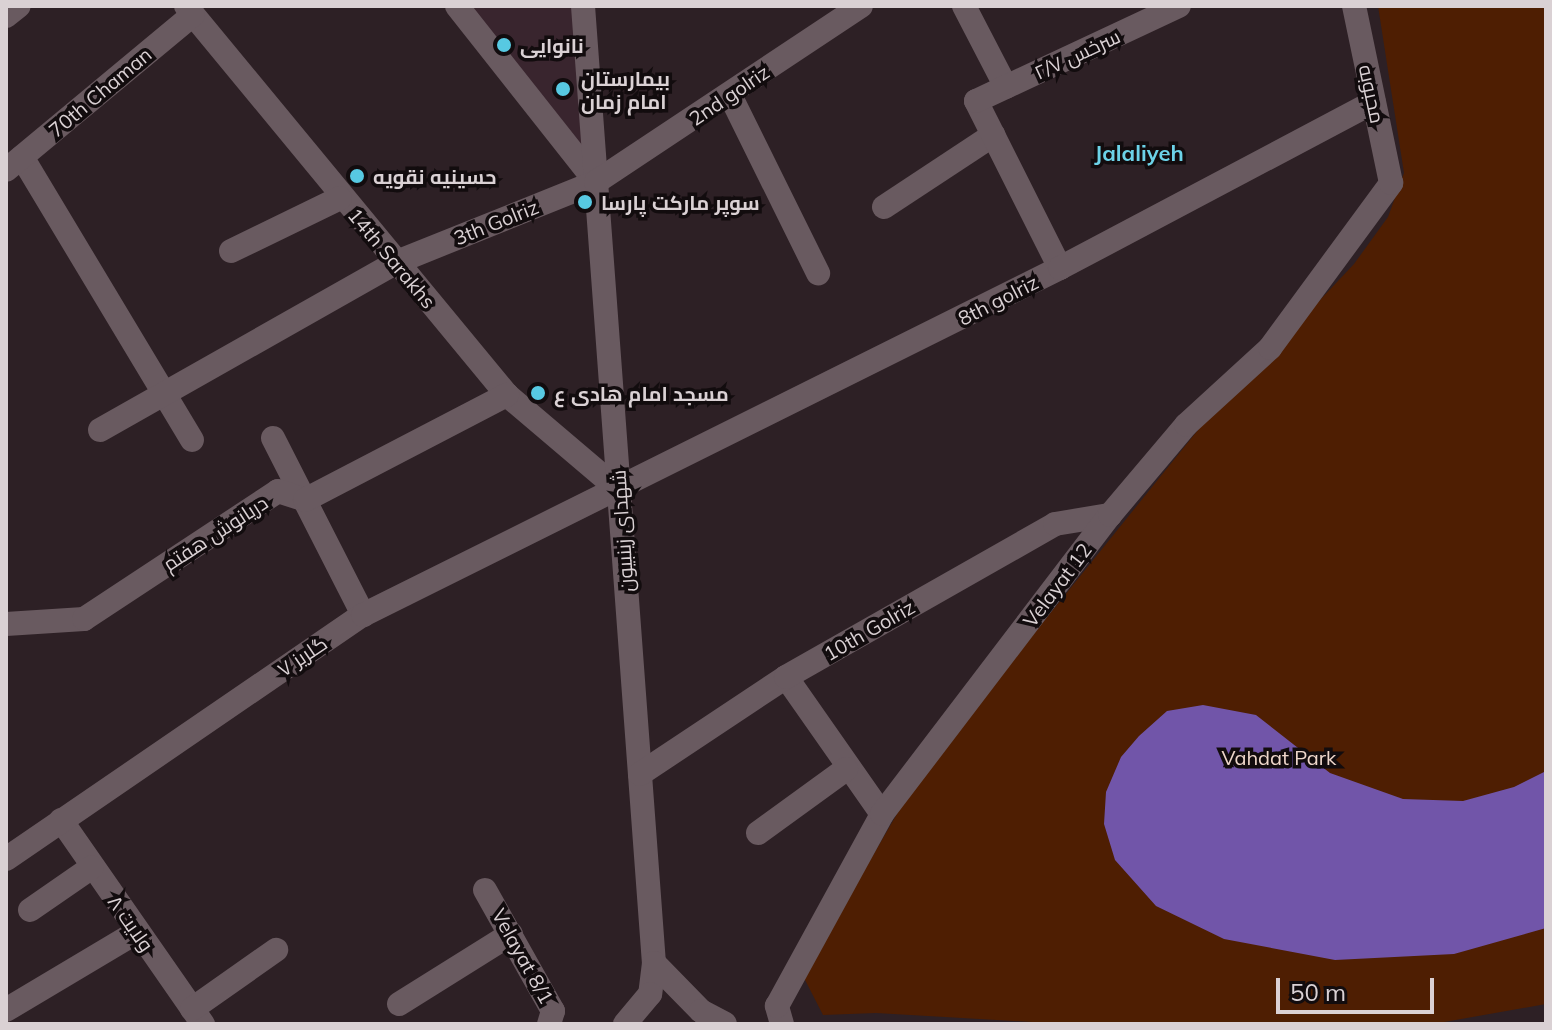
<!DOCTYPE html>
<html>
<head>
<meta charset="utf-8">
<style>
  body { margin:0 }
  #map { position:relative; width:1552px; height:1030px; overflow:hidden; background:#2d2025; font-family:Mulish,Cairo,sans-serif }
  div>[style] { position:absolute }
  .built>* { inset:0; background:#39252e }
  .green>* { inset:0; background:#4e1e02 }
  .water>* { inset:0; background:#7155a9 }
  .minor>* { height:24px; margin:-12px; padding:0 12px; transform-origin:12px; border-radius:12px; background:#695a60 }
  .dots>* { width:22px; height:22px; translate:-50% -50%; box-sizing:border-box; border:4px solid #120c0e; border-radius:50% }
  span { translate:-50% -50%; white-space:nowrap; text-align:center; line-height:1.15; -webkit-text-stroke:7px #120c0e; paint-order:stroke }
  .poi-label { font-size:20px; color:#dad1d4; font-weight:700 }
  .left { translate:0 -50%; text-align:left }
  .street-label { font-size:20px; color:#dad1d4 }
  .park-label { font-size:20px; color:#efd7cb }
  .neighbourhood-label { font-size:22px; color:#6cd2e8; font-weight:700 }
  .frame { position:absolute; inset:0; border:8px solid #dad1d4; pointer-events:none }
  .scale { position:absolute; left:1276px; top:978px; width:158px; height:36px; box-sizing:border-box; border:4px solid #dad1d4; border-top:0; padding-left:10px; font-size:24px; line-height:28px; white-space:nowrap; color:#dad1d4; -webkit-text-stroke:6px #120c0e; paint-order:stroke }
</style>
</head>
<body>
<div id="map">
  <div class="built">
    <div style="clip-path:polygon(464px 6px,587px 6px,600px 173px)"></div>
  </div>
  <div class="green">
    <div style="clip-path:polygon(1378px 6px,1546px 6px,1546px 1004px,1433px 1024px,1066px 1024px,876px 1013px,823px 1015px,803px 976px,919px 776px,1202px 425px,1354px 264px,1388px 217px,1404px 173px)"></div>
  </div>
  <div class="water">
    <div style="clip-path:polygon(1203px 705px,1256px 715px,1330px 773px,1403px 799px,1463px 801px,1514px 787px,1546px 771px,1546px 928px,1454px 954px,1335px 960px,1224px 939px,1156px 906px,1115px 860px,1104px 824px,1106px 792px,1121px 757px,1139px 736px,1167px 711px)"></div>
  </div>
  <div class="minor">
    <div style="left:186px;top:6px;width:504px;rotate:50.47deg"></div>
    <div style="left:507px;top:395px;width:147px;rotate:40.3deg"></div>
    <div style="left:457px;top:6px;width:224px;rotate:51.7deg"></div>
    <div style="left:583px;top:6px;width:960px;rotate:85.76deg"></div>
    <div style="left:654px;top:963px;width:31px;rotate:97deg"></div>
    <div style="left:650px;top:994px;width:39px;rotate:130deg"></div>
    <div style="left:964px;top:6px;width:91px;rotate:62.6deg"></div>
    <div style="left:6px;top:16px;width:16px;rotate:-38deg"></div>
    <div style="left:730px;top:95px;width:199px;rotate:63.7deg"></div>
    <div style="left:22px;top:157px;width:330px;rotate:59deg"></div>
    <div style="left:6px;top:170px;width:243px;rotate:-39.7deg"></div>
    <div style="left:884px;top:207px;width:131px;rotate:-33.4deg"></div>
    <div style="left:231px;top:251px;width:121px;rotate:-25.9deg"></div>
    <div style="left:1060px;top:268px;width:187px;rotate:-116.7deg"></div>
    <div style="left:976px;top:101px;width:224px;rotate:-25.1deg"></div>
    <div style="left:100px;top:430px;width:341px;rotate:-29.5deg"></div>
    <div style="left:397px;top:262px;width:214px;rotate:-21.9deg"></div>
    <div style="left:596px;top:182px;width:318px;rotate:-33.6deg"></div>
    <div style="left:273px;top:438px;width:199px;rotate:63deg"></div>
    <div style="left:6px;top:624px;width:78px;rotate:-3.7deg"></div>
    <div style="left:84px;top:619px;width:232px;rotate:-33.4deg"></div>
    <div style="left:278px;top:491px;width:28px;rotate:18deg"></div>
    <div style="left:305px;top:500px;width:228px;rotate:-27.5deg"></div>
    <div style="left:786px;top:677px;width:167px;rotate:55deg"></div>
    <div style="left:640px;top:774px;width:175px;rotate:-33.6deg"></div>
    <div style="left:786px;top:677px;width:309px;rotate:-29.6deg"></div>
    <div style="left:1055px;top:524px;width:56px;rotate:-9.3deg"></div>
    <div style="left:61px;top:820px;width:249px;rotate:55.2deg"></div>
    <div style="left:758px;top:833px;width:109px;rotate:-36deg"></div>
    <div style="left:6px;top:859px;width:432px;rotate:-34.4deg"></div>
    <div style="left:363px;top:615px;width:779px;rotate:-26.47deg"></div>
    <div style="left:1060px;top:268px;width:355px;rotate:-27.9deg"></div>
    <div style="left:485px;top:890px;width:139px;rotate:60.7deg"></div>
    <div style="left:553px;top:1011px;width:14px;rotate:107deg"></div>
    <div style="left:30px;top:910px;width:75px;rotate:-34.7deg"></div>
    <div style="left:654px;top:963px;width:67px;rotate:45.6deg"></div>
    <div style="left:701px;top:1011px;width:27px;rotate:28deg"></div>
    <div style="left:399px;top:1004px;width:132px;rotate:-32deg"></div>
    <div style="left:192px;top:1009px;width:103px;rotate:-35.1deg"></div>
    <div style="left:6px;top:1010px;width:152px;rotate:-30.8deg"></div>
    <div style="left:782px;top:1024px;width:19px;rotate:-106deg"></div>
    <div style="left:777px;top:1006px;width:219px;rotate:-61.3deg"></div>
    <div style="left:882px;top:814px;width:376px;rotate:-52.7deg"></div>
    <div style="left:1110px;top:515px;width:118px;rotate:-49.8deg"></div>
    <div style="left:1186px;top:425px;width:114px;rotate:-42.5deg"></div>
    <div style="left:1270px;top:348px;width:205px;rotate:-53.7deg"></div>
    <div style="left:1391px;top:183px;width:181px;rotate:-101.8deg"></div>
  </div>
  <div class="dots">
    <div style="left:504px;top:45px;background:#57c9e2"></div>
    <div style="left:563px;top:89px;background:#57c9e2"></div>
    <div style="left:357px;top:176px;background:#57c9e2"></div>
    <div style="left:585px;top:202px;background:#57c9e2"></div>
    <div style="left:538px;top:393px;background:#57c9e2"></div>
  </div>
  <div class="poi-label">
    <span class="left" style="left:520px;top:45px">نانوایی</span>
    <span class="left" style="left:581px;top:90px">بیمارستان<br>امام زمان</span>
    <span class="left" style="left:373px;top:176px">حسینیه نقویه</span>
    <span class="left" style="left:601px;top:202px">سوپر مارکت پارسا</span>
    <span class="left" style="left:554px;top:393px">مسجد امام هادی ع</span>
  </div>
  <div class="street-label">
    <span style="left:1077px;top:54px;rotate:-25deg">سرخس ۲/۷</span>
    <span style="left:100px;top:92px;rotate:-40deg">70th Chaman</span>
    <span style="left:1372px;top:94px;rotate:78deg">محبوبه</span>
    <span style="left:729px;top:95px;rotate:-34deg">2nd golriz</span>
    <span style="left:496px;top:222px;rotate:-22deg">3th Golriz</span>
    <span style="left:392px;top:258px;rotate:50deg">14th Sarakhs</span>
    <span style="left:998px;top:300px;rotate:-27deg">8th golriz</span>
    <span style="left:622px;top:531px;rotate:-94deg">شهدای زینبیون</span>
    <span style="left:215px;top:533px;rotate:-33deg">دریانوش هفتم</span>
    <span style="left:1057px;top:585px;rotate:-53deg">Velayat 12</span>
    <span style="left:869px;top:630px;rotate:-30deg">10th Golriz</span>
    <span style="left:302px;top:656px;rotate:-34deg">گلریز ۷</span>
    <span style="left:131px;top:923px;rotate:55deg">ولایت ۸</span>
    <span style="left:523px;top:956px;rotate:61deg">Velayat 8/1</span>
  </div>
  <div class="park-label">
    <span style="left:1279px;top:757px">Vahdat Park</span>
  </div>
  <div class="neighbourhood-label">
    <span style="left:1139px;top:154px">Jalaliyeh</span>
  </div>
  <div class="frame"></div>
  <div class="scale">50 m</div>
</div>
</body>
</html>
